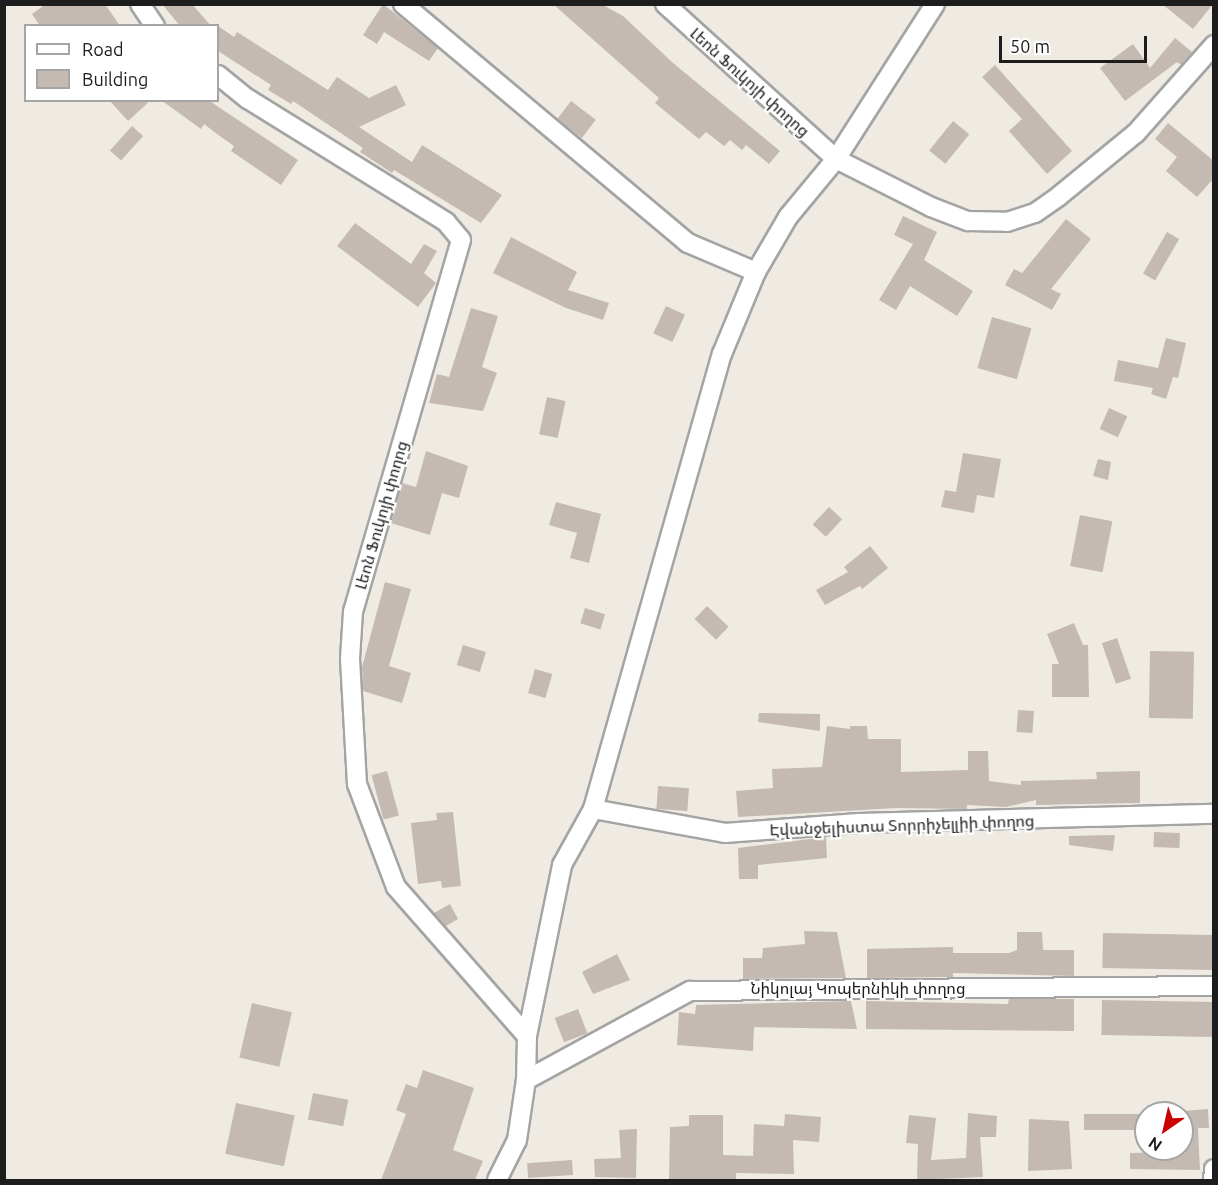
<!DOCTYPE html>
<html>
<head>
<meta charset="utf-8">
<style>
  body { margin:0 }
  #map { position:relative; width:1218px; height:1185px; overflow:hidden; background:#efebe3; font-family:Ubuntu,"Noto Sans Armenian",sans-serif }
  div>[style] { position:absolute }
  .building>* { inset:0; background:#c4bab2; transform-origin:0 0 }
  .roads { filter:drop-shadow(2px 0 #a4a4a4) drop-shadow(-2px 0 #a4a4a4) drop-shadow(0 2px #a4a4a4) drop-shadow(0 -2px #a4a4a4) }
  .minor>* { height:18px; margin:-9px; padding:0 9px; transform-origin:9px; border-radius:9px; background:#fff }
  span { translate:-50% -50%; white-space:nowrap; text-align:center; line-height:1.15; -webkit-text-stroke:4.5px #fff; paint-order:stroke }
  .street-label { font-size:16px; color:#1d1d1d }
  .frame { position:absolute; inset:0; border:6px solid #1d1d1d; pointer-events:none }
  .legend { position:absolute; left:24px; top:24px; width:195px; height:78px; box-sizing:border-box; background:#fff; border:2px solid #a5a5a5; margin:0; padding:8px 10px; list-style:none; font-size:18px; color:#1d1d1d }
  .legend li { display:flex; align-items:center; gap:12px; height:30px }
  .legend b { width:30px; border:2px solid #a5a5a5 }
  .north { position:absolute; left:1134px; top:1101px; width:60px; height:60px; box-sizing:border-box; background:#fff; border:2px solid #a5a5a5; border-radius:50%; rotate:214deg; font-size:16px; font-weight:700; line-height:24px; text-align:center; color:#1d1d1d }
  .north::after { content:''; display:block; margin:auto; width:21px; height:27px; background:#cb0001; clip-path:polygon(50% 0,100% 100%,50% 72%,0 100%) }
  .scale { position:absolute; left:999px; top:36px; width:148px; height:27px; box-sizing:border-box; border:3px solid #1d1d1d; border-top:0; padding-left:8px; font-size:18px; line-height:21px; white-space:nowrap; color:#1d1d1d; -webkit-text-stroke:4px #fff; paint-order:stroke }
</style>
</head>
<body>
<div id="map">
  <div class="building">
    <div style="clip-path:polygon(46px 4px,105px 4px,120px 26px,40px 26px,32px 14px)"></div>
    <div style="clip-path:polygon(162px 4px,192px 4px,211px 26px,180px 26px)"></div>
    <div style="clip-path:polygon(383px 4px,438px 48px,429px 61px,384px 32px,377px 44px,363px 35px)"></div>
    <div style="clip-path:polygon(553px 4px,601px 4px,623px 16px,673px 63px,780px 151px,769px 164px,746px 145px,742px 150px,730px 140px,724px 146px,706px 132px,699px 139px,655px 103px,659px 98px)"></div>
    <div style="clip-path:polygon(1162px 4px,1213px 4px,1193px 29px)"></div>
    <div style="clip-path:polygon(218px 26px,234px 37px,237px 32px,328px 90px,337px 77px,369px 98px,396px 85px,406px 105px,359px 127px,412px 162px,422px 145px,502px 195px,481px 223px,394px 170px,392px 173px,360px 152px,363px 148px,293px 101px,291px 104px,268px 90px,271px 85px,218px 51px)"></div>
    <div style="clip-path:polygon(1175px 38px,1192px 52px,1181px 65px,1177px 62px,1125px 101px,1100px 68px,1133px 44px,1150px 68px)"></div>
    <div style="clip-path:polygon(995px 65px,1072px 151px,1047px 174px,1009px 131px,1022px 119px,982px 77px)"></div>
    <div style="clip-path:polygon(109px 100px,151px 100px,128px 121px)"></div>
    <div style="clip-path:polygon(161px 100px,208px 100px,298px 160px,281px 185px,231px 151px,234px 146px,217px 134px,204px 124px,201px 129px)"></div>
    <div style="left:571px;top:101px;width:31px;height:23px;rotate:37deg"></div>
    <div style="left:953px;top:121px;width:21px;height:38px;rotate:39deg"></div>
    <div style="clip-path:polygon(1168px 123px,1214px 161px,1214px 178px,1197px 197px,1166px 171px,1177px 157px,1155px 139px)"></div>
    <div style="left:132px;top:126px;width:15px;height:33px;rotate:42deg"></div>
    <div style="clip-path:polygon(903px 216px,937px 232px,924px 260px,973px 291px,957px 316px,910px 286px,896px 310px,879px 300px,913px 244px,894px 235px)"></div>
    <div style="clip-path:polygon(1066px 219px,1091px 239px,1051px 289px,1061px 294px,1052px 310px,1005px 285px,1014px 269px,1022px 273px)"></div>
    <div style="clip-path:polygon(355px 223px,411px 264px,424px 244px,437px 251px,424px 273px,436px 283px,418px 307px,337px 246px)"></div>
    <div style="left:1167px;top:232px;width:14px;height:48px;rotate:30deg"></div>
    <div style="clip-path:polygon(511px 237px,577px 272px,568px 290px,609px 303px,603px 320px,566px 308px,493px 273px)"></div>
    <div style="left:666px;top:306px;width:21px;height:30px;rotate:25deg"></div>
    <div style="clip-path:polygon(471px 308px,498px 316px,482px 367px,497px 373px,483px 411px,429px 403px,437px 374px,449px 377px)"></div>
    <div style="left:992px;top:317px;width:41px;height:53px;rotate:16deg"></div>
    <div style="clip-path:polygon(1166px 338px,1186px 343px,1178px 378px,1173px 377px,1166px 399px,1151px 394px,1153px 388px,1114px 381px,1118px 360px,1158px 368px)"></div>
    <div style="left:547px;top:397px;width:19px;height:38px;rotate:12deg"></div>
    <div style="left:1109px;top:408px;width:20px;height:23px;rotate:24deg"></div>
    <div style="clip-path:polygon(426px 451px,468px 466px,459px 498px,442px 493px,430px 535px,391px 523px,402px 483px,416px 487px)"></div>
    <div style="clip-path:polygon(963px 453px,1001px 459px,994px 498px,977px 495px,974px 513px,941px 507px,945px 490px,956px 492px)"></div>
    <div style="clip-path:polygon(1098px 459px,1111px 462px,1108px 480px,1093px 476px)"></div>
    <div style="clip-path:polygon(556px 502px,601px 514px,589px 563px,570px 558px,577px 533px,549px 525px)"></div>
    <div style="left:829px;top:507px;width:18px;height:24px;rotate:43deg"></div>
    <div style="left:1080px;top:515px;width:33px;height:52px;rotate:11deg"></div>
    <div style="clip-path:polygon(870px 546px,888px 568px,862px 589px,860px 586px,825px 605px,816px 590px,848px 572px,844px 567px)"></div>
    <div style="clip-path:polygon(385px 582px,411px 589px,389px 666px,411px 673px,402px 703px,363px 691px,362px 667px)"></div>
    <div style="left:707px;top:606px;width:30px;height:18px;rotate:44deg"></div>
    <div style="left:585px;top:608px;width:21px;height:16px;rotate:17deg"></div>
    <div style="clip-path:polygon(1074px 623px,1083px 645px,1088px 645px,1089px 697px,1052px 697px,1052px 664px,1059px 664px,1047px 634px)"></div>
    <div style="left:1117px;top:638px;width:43px;height:16px;rotate:71deg"></div>
    <div style="left:463px;top:645px;width:24px;height:21px;rotate:17deg"></div>
    <div style="left:1150px;top:651px;width:44px;height:67px;rotate:1deg"></div>
    <div style="left:535px;top:669px;width:18px;height:25px;rotate:16deg"></div>
    <div style="left:1018px;top:710px;width:16px;height:22px;rotate:4deg"></div>
    <div style="clip-path:polygon(759px 713px,820px 714px,820px 731px,758px 722px)"></div>
    <div style="clip-path:polygon(827px 726px,850px 729px,850px 726px,867px 726px,868px 739px,901px 739px,901px 772px,968px 770px,968px 751px,988px 751px,989px 781px,1021px 785px,1021px 781px,1097px 779px,1096px 772px,1140px 771px,1140px 803px,1036px 805px,1036px 800px,1006px 807px,967px 805px,967px 809px,897px 808px,738px 817px,736px 791px,773px 788px,772px 769px,822px 767px)"></div>
    <div style="left:387px;top:771px;width:46px;height:16px;rotate:75deg"></div>
    <div style="left:658px;top:786px;width:31px;height:23px;rotate:4deg"></div>
    <div style="clip-path:polygon(453px 812px,461px 886px,442px 888px,441px 881px,418px 884px,411px 823px,437px 820px,436px 813px)"></div>
    <div style="left:1154px;top:832px;width:26px;height:15px;rotate:2deg"></div>
    <div style="clip-path:polygon(1115px 835px,1113px 851px,1069px 845px,1069px 836px)"></div>
    <div style="clip-path:polygon(826px 837px,827px 858px,758px 865px,758px 879px,739px 879px,738px 848px)"></div>
    <div style="clip-path:polygon(450px 904px,458px 919px,446px 926px,434px 913px)"></div>
    <div style="clip-path:polygon(804px 931px,837px 932px,846px 978px,743px 979px,743px 958px,762px 958px,763px 948px,805px 944px)"></div>
    <div style="clip-path:polygon(1017px 932px,1042px 932px,1043px 950px,1074px 950px,1074px 976px,953px 973px,953px 977px,867px 978px,867px 949px,953px 947px,953px 953px,1009px 953px,1017px 950px)"></div>
    <div style="left:1103px;top:933px;width:111px;height:35px;rotate:1deg"></div>
    <div style="clip-path:polygon(617px 954px,630px 980px,593px 994px,582px 972px)"></div>
    <div style="clip-path:polygon(1009px 999px,1074px 999px,1074px 1031px,866px 1029px,866px 1001px,1008px 1004px)"></div>
    <div style="left:1102px;top:1000px;width:112px;height:35px;rotate:1deg"></div>
    <div style="clip-path:polygon(851px 1001px,857px 1029px,754px 1027px,753px 1051px,677px 1045px,679px 1012px,695px 1014px,696px 1005px)"></div>
    <div style="left:252px;top:1003px;width:41px;height:56px;rotate:13deg"></div>
    <div style="left:578px;top:1009px;width:26px;height:25px;rotate:69deg"></div>
    <div style="clip-path:polygon(423px 1070px,474px 1088px,453px 1150px,483px 1161px,475px 1180px,381px 1180px,406px 1114px,396px 1110px,406px 1084px,417px 1088px)"></div>
    <div style="left:313px;top:1093px;width:36px;height:27px;rotate:11deg"></div>
    <div style="left:236px;top:1103px;width:60px;height:52px;rotate:12deg"></div>
    <div style="clip-path:polygon(1208px 1109px,1209px 1128px,1198px 1128px,1200px 1170px,1130px 1169px,1130px 1153px,1182px 1152px,1182px 1111px)"></div>
    <div style="clip-path:polygon(968px 1113px,997px 1116px,996px 1137px,980px 1137px,983px 1177px,917px 1180px,918px 1144px,906px 1143px,909px 1115px,936px 1118px,931px 1160px,966px 1158px)"></div>
    <div style="clip-path:polygon(785px 1114px,821px 1117px,819px 1142px,793px 1140px,794px 1174px,736px 1173px,736px 1180px,669px 1180px,670px 1127px,689px 1126px,689px 1115px,723px 1115px,723px 1155px,753px 1156px,754px 1124px,784px 1126px)"></div>
    <div style="left:1142px;top:1114px;width:16px;height:58px;rotate:90deg"></div>
    <div style="clip-path:polygon(1029px 1119px,1069px 1121px,1072px 1169px,1028px 1171px)"></div>
    <div style="clip-path:polygon(637px 1129px,636px 1178px,595px 1177px,594px 1159px,621px 1158px,619px 1130px)"></div>
    <div style="left:572px;top:1160px;width:15px;height:45px;rotate:86deg"></div>
  </div>
  <div class="roads">
    <div class="minor">
      <div style="left:140px;top:4px;width:27px;rotate:56deg"></div>
      <div style="left:403px;top:4px;width:372px;rotate:40deg"></div>
      <div style="left:688px;top:243px;width:74px;rotate:23.1deg"></div>
      <div style="left:665px;top:4px;width:231px;rotate:42.2deg"></div>
      <div style="left:836px;top:159px;width:106px;rotate:26.8deg"></div>
      <div style="left:931px;top:207px;width:40px;rotate:21deg"></div>
      <div style="left:968px;top:221px;width:39px;rotate:1deg"></div>
      <div style="left:1007px;top:222px;width:29px;rotate:-18deg"></div>
      <div style="left:1035px;top:213px;width:29px;rotate:-35deg"></div>
      <div style="left:1059px;top:196px;width:99px;rotate:-39.3deg"></div>
      <div style="left:1136px;top:133px;width:118px;rotate:-48.4deg"></div>
      <div style="left:218px;top:75px;width:38px;rotate:39deg"></div>
      <div style="left:248px;top:99px;width:233px;rotate:31.8deg"></div>
      <div style="left:446px;top:222px;width:23px;rotate:50deg"></div>
      <div style="left:461px;top:240px;width:387px;rotate:106.2deg"></div>
      <div style="left:353px;top:612px;width:47px;rotate:93.7deg"></div>
      <div style="left:350px;top:659px;width:125px;rotate:86.8deg"></div>
      <div style="left:357px;top:784px;width:110px;rotate:69.3deg"></div>
      <div style="left:396px;top:887px;width:198px;rotate:48.7deg"></div>
      <div style="left:593px;top:809px;width:134px;rotate:10.3deg"></div>
      <div style="left:725px;top:833px;width:134px;rotate:-4.3deg"></div>
      <div style="left:859px;top:823px;width:355px;rotate:-1.5deg"></div>
      <div style="left:526px;top:1080px;width:187px;rotate:-28.5deg"></div>
      <div style="left:690px;top:991px;width:524px;rotate:-0.55deg"></div>
      <div style="left:497px;top:1180px;width:45px;rotate:-63.4deg"></div>
      <div style="left:517px;top:1140px;width:61px;rotate:-81.5deg"></div>
      <div style="left:526px;top:1080px;width:44px;rotate:-88.7deg"></div>
      <div style="left:527px;top:1036px;width:175px;rotate:-78.4deg"></div>
      <div style="left:562px;top:865px;width:64px;rotate:-61deg"></div>
      <div style="left:593px;top:809px;width:473px;rotate:-74.2deg"></div>
      <div style="left:722px;top:354px;width:89px;rotate:-67.5deg"></div>
      <div style="left:756px;top:272px;width:64px;rotate:-59.8deg"></div>
      <div style="left:788px;top:217px;width:75px;rotate:-50.4deg"></div>
      <div style="left:836px;top:159px;width:184px;rotate:-57.4deg"></div>
      <div style="left:1213px;top:1180px;width:11px;rotate:-85deg"></div>
    </div>
  </div>
  <div class="street-label">
    <span style="left:750px;top:82px;rotate:42deg">Լեոն Ֆուկոյի փողոց</span>
    <span style="left:381px;top:515px;rotate:-74deg">Լեոն Ֆուկոյի փողոց</span>
    <span style="left:902px;top:825px;rotate:-2deg">Էվանջելիստա Տորրիչելլիի փողոց</span>
    <span style="left:858px;top:988px">Նիկոլայ Կոպերնիկի փողոց</span>
  </div>
  <div class="frame"></div>
  <ul class="legend">
  <li><b style="height:8px;background:#fff"></b>Road</li>
  <li><b style="height:16px;background:#c4bab2"></b>Building</li>
  </ul>
  <div class="north">N</div>
  <div class="scale">50 m</div>
</div>
</body>
</html>
